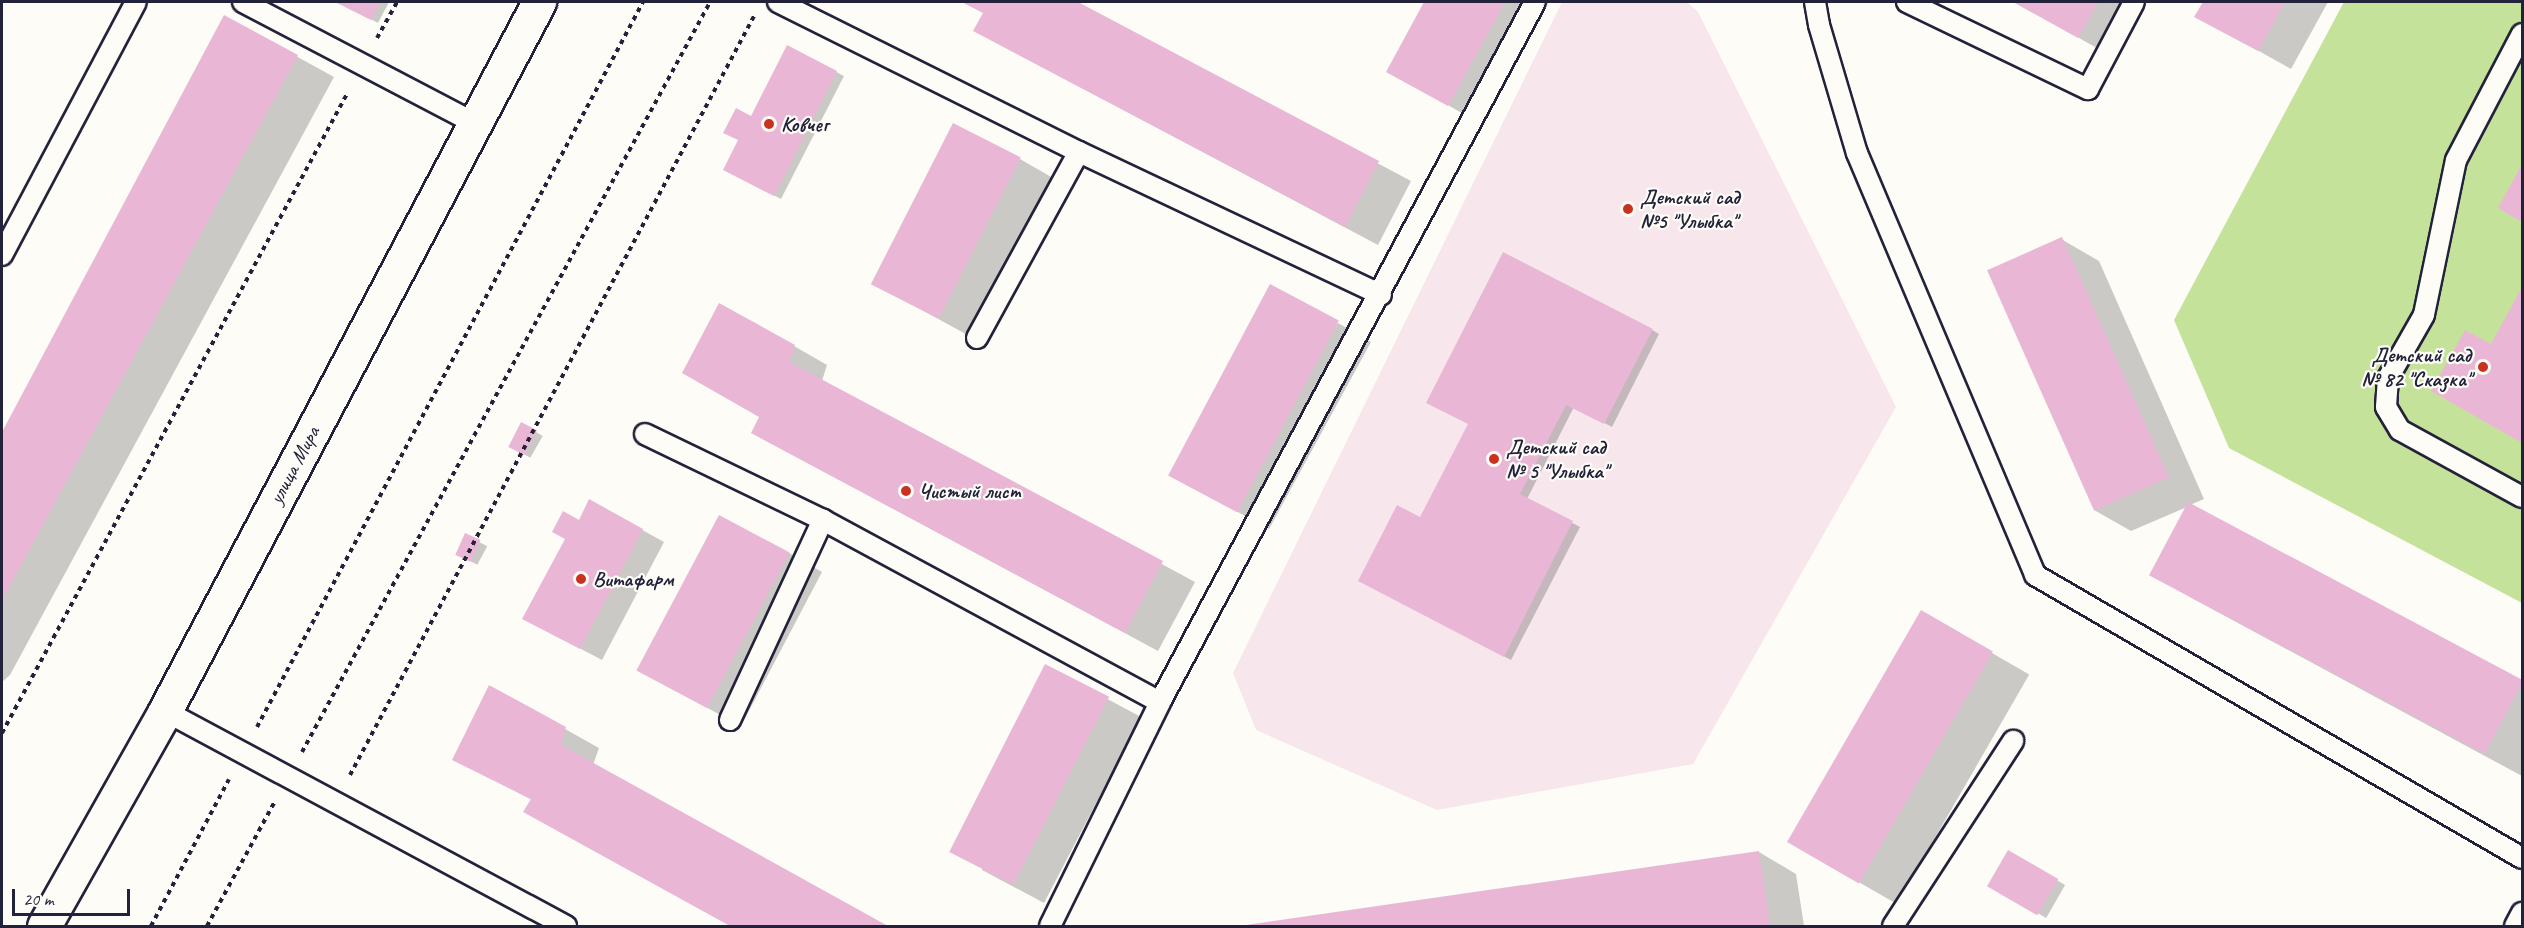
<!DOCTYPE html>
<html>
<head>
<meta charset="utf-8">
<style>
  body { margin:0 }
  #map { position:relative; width:2524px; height:928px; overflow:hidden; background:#fdfcf7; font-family:Caveat,sans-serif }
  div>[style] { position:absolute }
  .built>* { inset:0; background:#f7e7ed }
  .green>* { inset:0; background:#c5e29a }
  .shadow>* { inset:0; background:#0003; transform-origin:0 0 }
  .building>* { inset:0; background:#e9b7d5; transform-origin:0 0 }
  .path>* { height:4px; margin-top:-2px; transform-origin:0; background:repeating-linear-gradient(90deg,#22223b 0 4.5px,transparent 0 9px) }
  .roads { filter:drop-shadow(2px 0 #22223b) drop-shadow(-2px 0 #22223b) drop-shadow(0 2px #22223b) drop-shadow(0 -2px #22223b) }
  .service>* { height:20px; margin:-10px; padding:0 10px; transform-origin:10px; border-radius:10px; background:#fdfcf7 }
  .tertiary>* { height:33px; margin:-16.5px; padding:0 16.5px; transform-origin:16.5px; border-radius:16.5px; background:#fdfcf7 }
  .dots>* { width:16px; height:16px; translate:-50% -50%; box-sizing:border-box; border:3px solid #fdfcf7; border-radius:50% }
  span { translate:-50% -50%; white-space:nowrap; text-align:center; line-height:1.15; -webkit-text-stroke:4.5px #fdfcf7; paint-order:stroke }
  .poi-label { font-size:21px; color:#22223b; font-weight:700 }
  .left { translate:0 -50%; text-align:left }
  .right { translate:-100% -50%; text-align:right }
  .street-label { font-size:21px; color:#22223b }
  .frame { position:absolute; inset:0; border:3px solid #22223b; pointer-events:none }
  .scale { position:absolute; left:12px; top:889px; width:118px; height:27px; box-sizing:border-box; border:3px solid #22223b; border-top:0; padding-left:8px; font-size:18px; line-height:21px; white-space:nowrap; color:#22223b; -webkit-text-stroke:4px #fdfcf7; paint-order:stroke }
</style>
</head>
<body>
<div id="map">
  <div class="built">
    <div style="clip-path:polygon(1562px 2px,1687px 2px,1698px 12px,1896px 407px,1693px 764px,1437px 810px,1256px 730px,1233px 673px)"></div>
  </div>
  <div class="green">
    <div style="clip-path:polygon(2344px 2px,2522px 2px,2522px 603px,2229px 448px,2174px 320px)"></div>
  </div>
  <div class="shadow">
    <div style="clip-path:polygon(337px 2px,389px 2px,378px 23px)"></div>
    <div style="clip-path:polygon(962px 2px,1075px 2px,1411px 181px,1378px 245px,975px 31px,984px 13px)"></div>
    <div style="clip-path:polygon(1426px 2px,1548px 2px,1481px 124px,1388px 71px)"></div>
    <div style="clip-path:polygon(2015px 2px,2141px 2px,2111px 56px)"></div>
    <div style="clip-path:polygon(2204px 2px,2328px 2px,2291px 69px,2196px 16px)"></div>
    <div style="clip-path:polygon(225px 17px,334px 77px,10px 675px,2px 682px,2px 436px)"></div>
    <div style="clip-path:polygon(788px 47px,844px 76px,781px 199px,732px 174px,740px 140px)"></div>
    <div style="clip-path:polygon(1020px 159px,1053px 178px,971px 337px,873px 283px)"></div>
    <div style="clip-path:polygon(2522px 167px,2522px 220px,2500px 207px)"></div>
    <div style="clip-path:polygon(2061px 239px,2099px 261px,2204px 499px,2190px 505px,2522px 685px,2522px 776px,2188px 596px,2187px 507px,2131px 531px,2094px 510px)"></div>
    <div style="clip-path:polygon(2522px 290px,2522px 441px,2433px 390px,2491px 346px)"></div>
    <div style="clip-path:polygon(1338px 323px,1371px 342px,1269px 529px,1201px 492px)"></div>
    <div style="clip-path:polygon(1652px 330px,1659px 334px,1612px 427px,1574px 407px,1527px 499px,1580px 527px,1511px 660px,1367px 584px,1420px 519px)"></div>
    <div style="clip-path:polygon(794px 346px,827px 365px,822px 381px,1195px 582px,1158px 651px,753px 433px)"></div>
    <div style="left:522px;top:424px;width:24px;height:25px;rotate:30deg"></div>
    <div style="clip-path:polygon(590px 501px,664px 542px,602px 660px,545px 630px)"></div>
    <div style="left:466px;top:535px;width:24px;height:21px;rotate:28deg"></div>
    <div style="clip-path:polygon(789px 553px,822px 572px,741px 726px,672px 689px)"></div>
    <div style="left:1921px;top:612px;width:125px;height:265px;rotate:30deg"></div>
    <div style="clip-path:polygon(1046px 666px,1141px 717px,1044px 903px,982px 870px)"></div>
    <div style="clip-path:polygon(490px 687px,599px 748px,593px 765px,885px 926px,731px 926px,558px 830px,532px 800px,454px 759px)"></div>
    <div style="clip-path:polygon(1759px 852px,1796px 874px,1804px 926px,1247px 926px)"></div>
    <div style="left:2008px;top:852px;width:66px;height:38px;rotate:30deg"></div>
  </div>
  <div class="building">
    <div style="clip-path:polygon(335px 2px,380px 2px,371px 20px)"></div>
    <div style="clip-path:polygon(962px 2px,1078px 2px,1379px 161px,1345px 227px,973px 31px,983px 13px)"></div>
    <div style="clip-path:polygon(1424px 2px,1505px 2px,1448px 106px,1386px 72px)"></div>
    <div style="clip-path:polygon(2013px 2px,2098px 2px,2078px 38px)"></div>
    <div style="clip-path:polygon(2203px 2px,2285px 2px,2258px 51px,2194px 17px)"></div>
    <div style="clip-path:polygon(224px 15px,298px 55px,2px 600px,2px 432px)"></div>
    <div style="clip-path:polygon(787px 45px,837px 71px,774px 196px,723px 170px,738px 140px,723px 133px,736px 108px,751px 116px)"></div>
    <div style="left:953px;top:123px;width:76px;height:181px;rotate:27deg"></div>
    <div style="clip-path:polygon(2522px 164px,2522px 222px,2498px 208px)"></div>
    <div style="left:2062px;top:237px;width:263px;height:82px;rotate:66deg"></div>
    <div style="clip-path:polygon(1503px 252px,1653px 329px,1604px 424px,1566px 405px,1520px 494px,1573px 521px,1504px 657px,1358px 581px,1397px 505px,1420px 517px,1468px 424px,1426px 403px)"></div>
    <div style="left:1270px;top:284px;width:78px;height:217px;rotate:28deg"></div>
    <div style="clip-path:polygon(2522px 287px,2522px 443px,2431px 391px,2465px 330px,2491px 344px)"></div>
    <div style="clip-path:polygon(719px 303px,795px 345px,789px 362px,1163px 561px,1125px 633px,751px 433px,759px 417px,682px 373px)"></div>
    <div style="left:521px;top:422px;width:18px;height:28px;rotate:27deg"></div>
    <div style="clip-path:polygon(589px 499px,643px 529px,580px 649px,522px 619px,565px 539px,552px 532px,563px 511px,579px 520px)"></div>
    <div style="left:2188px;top:502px;width:380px;height:83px;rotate:28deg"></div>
    <div style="left:719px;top:515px;width:80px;height:176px;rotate:28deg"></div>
    <div style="left:465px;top:533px;width:17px;height:24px;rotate:24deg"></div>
    <div style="left:1921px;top:610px;width:83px;height:268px;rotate:30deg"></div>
    <div style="left:1045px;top:664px;width:72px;height:211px;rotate:27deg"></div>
    <div style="clip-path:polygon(489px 685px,566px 727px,561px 745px,888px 926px,730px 926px,523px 812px,531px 799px,452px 760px)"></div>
    <div style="left:2008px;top:850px;width:58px;height:42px;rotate:30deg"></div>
    <div style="clip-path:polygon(1759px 851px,1770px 926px,1246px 926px,1246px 925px)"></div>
  </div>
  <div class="path">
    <div style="left:377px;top:38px;width:41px;rotate:-60.9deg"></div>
    <div style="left:257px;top:727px;width:821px;rotate:-61.97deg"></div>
    <div style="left:2px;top:733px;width:728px;rotate:-61.64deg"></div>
    <div style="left:302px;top:752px;width:854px;rotate:-61.45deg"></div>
    <div style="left:350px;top:775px;width:860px;rotate:-61.97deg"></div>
    <div style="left:151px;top:926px;width:166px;rotate:-62deg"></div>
    <div style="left:207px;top:926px;width:140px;rotate:-61.4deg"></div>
  </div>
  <div class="roads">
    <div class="service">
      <div style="left:243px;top:2px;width:261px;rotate:27.6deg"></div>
      <div style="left:778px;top:2px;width:336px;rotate:26.5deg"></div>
      <div style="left:1079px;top:152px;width:334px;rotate:25.3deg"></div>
      <div style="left:1815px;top:2px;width:23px;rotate:80deg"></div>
      <div style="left:1819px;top:25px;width:134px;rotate:73.5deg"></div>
      <div style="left:1857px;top:153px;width:458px;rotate:67.1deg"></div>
      <div style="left:2035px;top:575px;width:563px;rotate:30.16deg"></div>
      <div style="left:1907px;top:2px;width:201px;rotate:25.7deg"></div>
      <div style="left:2088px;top:89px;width:98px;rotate:-62.1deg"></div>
      <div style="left:2522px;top:34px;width:142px;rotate:117.6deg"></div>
      <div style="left:2456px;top:160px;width:158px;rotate:101.7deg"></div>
      <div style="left:2424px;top:315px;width:73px;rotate:119.7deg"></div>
      <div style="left:2388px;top:378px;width:29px;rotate:94deg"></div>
      <div style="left:2386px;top:407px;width:27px;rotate:59deg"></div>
      <div style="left:2400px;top:430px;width:139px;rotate:28.8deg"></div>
      <div style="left:2px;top:255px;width:286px;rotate:-62.1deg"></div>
      <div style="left:977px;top:338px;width:212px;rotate:-61.3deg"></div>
      <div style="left:645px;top:434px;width:198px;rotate:25.8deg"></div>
      <div style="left:823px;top:520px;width:383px;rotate:28.4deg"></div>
      <div style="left:165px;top:711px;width:455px;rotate:28.2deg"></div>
      <div style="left:730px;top:720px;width:221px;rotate:-65.1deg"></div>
      <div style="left:1050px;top:926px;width:250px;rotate:-63.8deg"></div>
      <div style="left:1160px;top:702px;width:794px;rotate:-61.82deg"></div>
      <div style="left:1893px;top:926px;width:221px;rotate:-57deg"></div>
      <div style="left:2515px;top:926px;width:15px;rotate:-62deg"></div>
    </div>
    <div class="tertiary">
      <div style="left:44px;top:926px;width:247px;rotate:-60.6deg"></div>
      <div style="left:165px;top:711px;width:802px;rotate:-62.19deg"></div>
    </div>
  </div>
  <div class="dots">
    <div style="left:769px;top:124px;background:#c8321e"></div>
    <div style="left:1628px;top:209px;background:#c8321e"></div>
    <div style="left:2483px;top:367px;background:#c8321e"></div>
    <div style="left:1494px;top:459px;background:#c8321e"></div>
    <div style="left:906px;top:491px;background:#c8321e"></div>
    <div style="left:581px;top:579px;background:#c8321e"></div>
  </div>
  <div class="poi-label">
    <span class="left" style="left:781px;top:124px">Ковчег</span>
    <span class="left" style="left:1640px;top:209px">Детский сад<br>№5 "Улыбка"</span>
    <span class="right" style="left:2471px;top:367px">Детский сад<br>№ 82 "Сказка"</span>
    <span class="left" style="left:1506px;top:459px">Детский сад<br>№ 5 "Улыбка"</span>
    <span class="left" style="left:918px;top:491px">Чистый лист</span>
    <span class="left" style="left:593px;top:579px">Витафарм</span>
  </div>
  <div class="street-label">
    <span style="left:294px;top:465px;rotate:-62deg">улица Мира</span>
  </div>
  <div class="frame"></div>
  <div class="scale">20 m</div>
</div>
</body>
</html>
